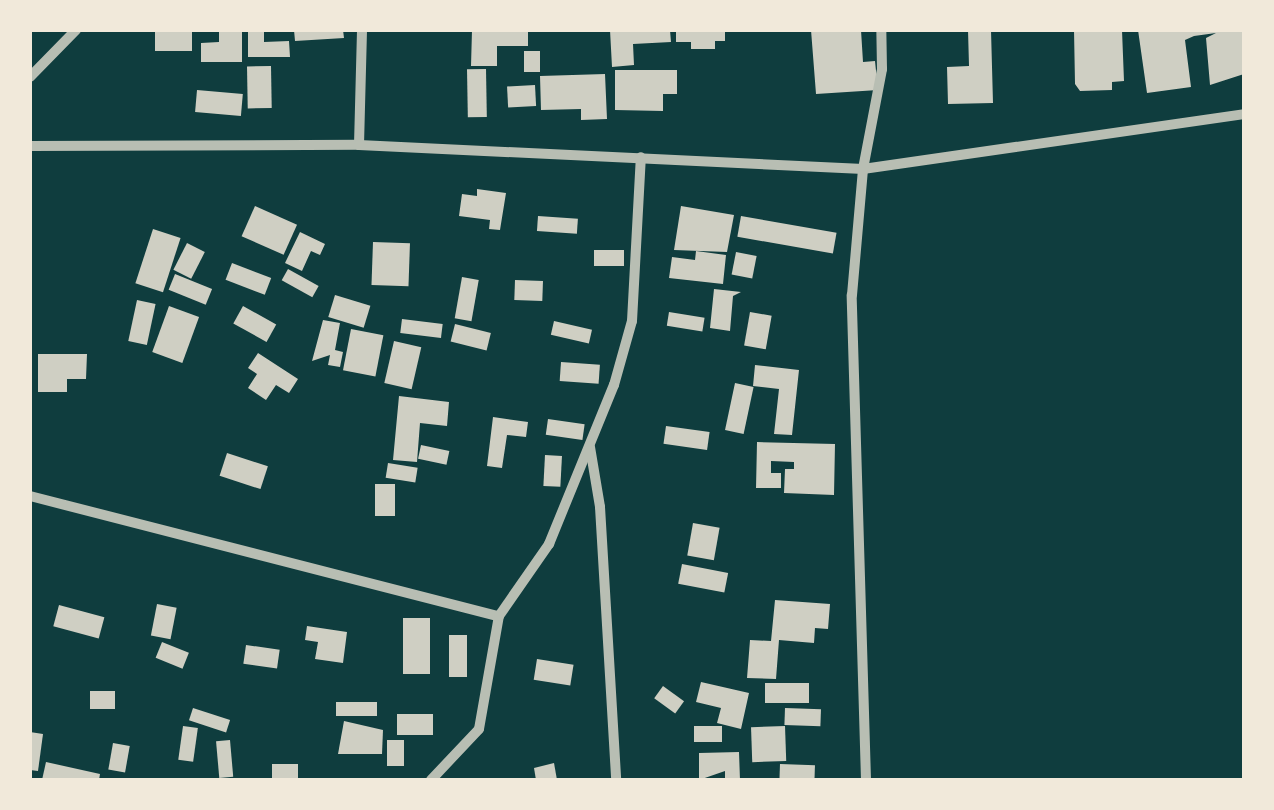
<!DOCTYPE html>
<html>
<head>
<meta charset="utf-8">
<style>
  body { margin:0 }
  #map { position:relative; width:1274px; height:810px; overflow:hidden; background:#0f3d3e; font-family:"Varela Round",sans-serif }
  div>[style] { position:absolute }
  .building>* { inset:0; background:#cfcfc3; transform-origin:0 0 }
  .minor>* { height:10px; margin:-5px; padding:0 5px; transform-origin:5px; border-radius:5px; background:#b8beb3 }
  span { translate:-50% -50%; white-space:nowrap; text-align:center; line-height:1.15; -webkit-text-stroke:8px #f1e9da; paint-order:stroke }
  .frame { position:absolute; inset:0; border:32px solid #f1e9da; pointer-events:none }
</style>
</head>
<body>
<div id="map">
  <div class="building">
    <div style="left:155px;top:30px;width:37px;height:21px"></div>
    <div style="clip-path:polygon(219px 30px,242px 30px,242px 62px,201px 62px,201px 43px,219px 42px)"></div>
    <div style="clip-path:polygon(248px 30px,264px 30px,264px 42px,289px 41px,290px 57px,248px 57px)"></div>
    <div style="clip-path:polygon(294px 30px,343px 30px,344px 38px,295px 41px)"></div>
    <div style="clip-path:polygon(472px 30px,528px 30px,528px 46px,497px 46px,497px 66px,471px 66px)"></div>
    <div style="clip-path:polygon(610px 30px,670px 30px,671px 42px,633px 44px,634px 65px,612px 67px)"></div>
    <div style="clip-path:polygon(676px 30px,725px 30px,725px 41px,715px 41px,715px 49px,691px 49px,691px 42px,676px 42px)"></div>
    <div style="clip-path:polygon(811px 30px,861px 30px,863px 62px,875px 61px,878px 90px,816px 94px)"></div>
    <div style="clip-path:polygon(968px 30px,991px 30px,993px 103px,948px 104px,947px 67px,969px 66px)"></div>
    <div style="clip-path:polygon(1074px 30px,1122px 30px,1124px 81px,1112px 82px,1112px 90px,1080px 91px,1075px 84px)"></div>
    <div style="clip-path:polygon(1138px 30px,1244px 30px,1244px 74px,1210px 85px,1206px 38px,1216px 33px,1194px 36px,1185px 40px,1191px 87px,1147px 93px)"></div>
    <div style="left:524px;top:51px;width:16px;height:21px"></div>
    <div style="left:271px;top:66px;width:42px;height:24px;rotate:89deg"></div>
    <div style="left:486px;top:69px;width:48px;height:19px;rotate:89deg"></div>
    <div style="clip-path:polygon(615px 70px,677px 70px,677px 94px,663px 94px,663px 111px,615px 110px)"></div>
    <div style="clip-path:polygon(605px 74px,607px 119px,581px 120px,581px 109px,541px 110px,540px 76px)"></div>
    <div style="left:535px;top:85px;width:21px;height:28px;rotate:87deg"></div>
    <div style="left:197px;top:90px;width:46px;height:22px;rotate:5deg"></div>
    <div style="clip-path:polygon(477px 189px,506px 193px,500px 230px,489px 229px,490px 220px,459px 216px,462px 194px,477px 196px)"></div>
    <div style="left:255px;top:206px;width:46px;height:33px;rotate:24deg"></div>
    <div style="clip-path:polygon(681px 206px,734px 215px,727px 252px,674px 250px)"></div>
    <div style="left:538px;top:216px;width:40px;height:15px;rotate:4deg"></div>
    <div style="left:741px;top:216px;width:97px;height:21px;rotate:10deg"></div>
    <div style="left:153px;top:229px;width:29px;height:57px;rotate:18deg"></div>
    <div style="clip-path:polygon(300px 232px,325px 244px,320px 255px,311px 251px,302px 271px,285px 263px)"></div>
    <div style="left:373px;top:242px;width:37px;height:43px;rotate:2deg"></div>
    <div style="left:187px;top:243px;width:20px;height:30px;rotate:27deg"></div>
    <div style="left:594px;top:250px;width:30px;height:16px"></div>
    <div style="clip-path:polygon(696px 251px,726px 255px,723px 284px,669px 278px,672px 257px,695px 260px)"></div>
    <div style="left:736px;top:252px;width:21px;height:23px;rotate:11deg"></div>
    <div style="left:232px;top:263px;width:42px;height:18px;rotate:21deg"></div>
    <div style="left:288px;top:269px;width:35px;height:13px;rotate:29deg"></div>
    <div style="left:175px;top:274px;width:40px;height:17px;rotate:22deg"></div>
    <div style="left:462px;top:277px;width:17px;height:42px;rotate:10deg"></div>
    <div style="left:515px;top:280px;width:28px;height:20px;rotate:2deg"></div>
    <div style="clip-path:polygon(714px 289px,741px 292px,733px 296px,730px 331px,710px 328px)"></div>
    <div style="left:335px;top:295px;width:37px;height:23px;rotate:17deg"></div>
    <div style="left:137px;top:300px;width:19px;height:42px;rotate:12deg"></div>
    <div style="left:169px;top:306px;width:32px;height:49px;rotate:20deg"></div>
    <div style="left:243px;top:306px;width:38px;height:20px;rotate:29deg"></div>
    <div style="left:669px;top:312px;width:36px;height:14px;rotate:9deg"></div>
    <div style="left:750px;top:312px;width:22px;height:34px;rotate:10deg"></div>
    <div style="left:402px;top:319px;width:41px;height:14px;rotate:7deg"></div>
    <div style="clip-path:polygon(323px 320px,340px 323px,335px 350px,343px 352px,340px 367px,328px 365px,330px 355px,312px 361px)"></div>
    <div style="left:554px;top:321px;width:39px;height:14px;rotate:13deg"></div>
    <div style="left:455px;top:324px;width:37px;height:18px;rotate:14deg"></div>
    <div style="left:351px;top:329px;width:33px;height:42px;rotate:11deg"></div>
    <div style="left:394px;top:341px;width:28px;height:43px;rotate:13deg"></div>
    <div style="clip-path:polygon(258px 353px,298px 379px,289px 393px,276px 385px,266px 400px,248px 388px,257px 374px,248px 368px)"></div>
    <div style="clip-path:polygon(38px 354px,87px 354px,86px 379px,67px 379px,67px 392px,38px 392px)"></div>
    <div style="left:561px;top:362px;width:39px;height:19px;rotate:4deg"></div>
    <div style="clip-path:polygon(755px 365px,799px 370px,792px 435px,774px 434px,779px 389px,753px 386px)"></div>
    <div style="left:735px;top:383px;width:19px;height:48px;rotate:12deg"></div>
    <div style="clip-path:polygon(399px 396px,449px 402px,447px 426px,420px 423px,417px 462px,393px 460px)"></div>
    <div style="clip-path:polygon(493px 417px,528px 422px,526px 437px,507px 435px,502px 468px,487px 466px)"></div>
    <div style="left:548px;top:419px;width:37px;height:16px;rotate:8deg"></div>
    <div style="left:666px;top:426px;width:44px;height:18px;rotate:8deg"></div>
    <div style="clip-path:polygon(757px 442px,835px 444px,834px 495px,784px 493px,785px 469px,794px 469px,794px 462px,771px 461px,771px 473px,781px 473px,781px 488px,756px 488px)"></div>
    <div style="left:421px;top:445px;width:29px;height:14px;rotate:12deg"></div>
    <div style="left:227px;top:453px;width:43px;height:24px;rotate:18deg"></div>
    <div style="left:545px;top:455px;width:17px;height:31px;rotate:3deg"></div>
    <div style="left:388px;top:463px;width:30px;height:15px;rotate:9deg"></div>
    <div style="left:375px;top:484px;width:20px;height:32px"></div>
    <div style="left:693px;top:523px;width:27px;height:33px;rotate:10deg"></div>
    <div style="left:682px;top:564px;width:47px;height:20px;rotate:11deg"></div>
    <div style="clip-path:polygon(775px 600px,830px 604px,828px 629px,815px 628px,814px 643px,779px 640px,776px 679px,747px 678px,750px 640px,771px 641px)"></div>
    <div style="left:157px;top:604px;width:20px;height:32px;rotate:11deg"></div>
    <div style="left:59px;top:605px;width:47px;height:22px;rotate:15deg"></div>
    <div style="left:403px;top:618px;width:27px;height:56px"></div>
    <div style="clip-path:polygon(307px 626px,347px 632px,343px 663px,315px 659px,318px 642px,305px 640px)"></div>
    <div style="left:449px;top:635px;width:18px;height:42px"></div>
    <div style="left:162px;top:642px;width:29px;height:17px;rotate:22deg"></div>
    <div style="left:246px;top:645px;width:34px;height:19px;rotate:8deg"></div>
    <div style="left:537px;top:659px;width:37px;height:21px;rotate:9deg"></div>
    <div style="clip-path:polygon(701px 682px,749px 693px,741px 729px,717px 723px,721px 708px,696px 702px)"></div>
    <div style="left:809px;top:683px;width:20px;height:44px;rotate:90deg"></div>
    <div style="left:663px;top:686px;width:26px;height:15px;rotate:36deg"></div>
    <div style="left:90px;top:691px;width:25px;height:18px"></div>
    <div style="left:377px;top:702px;width:14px;height:41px;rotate:90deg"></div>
    <div style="left:193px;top:708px;width:39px;height:13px;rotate:18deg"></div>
    <div style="left:785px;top:708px;width:36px;height:17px;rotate:2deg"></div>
    <div style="left:433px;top:714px;width:21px;height:36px;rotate:90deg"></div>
    <div style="clip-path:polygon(344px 721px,383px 730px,382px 754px,338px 754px)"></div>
    <div style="left:183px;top:726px;width:15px;height:34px;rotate:8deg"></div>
    <div style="left:694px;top:726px;width:28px;height:16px"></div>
    <div style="left:785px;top:726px;width:35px;height:34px;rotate:88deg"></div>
    <div style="clip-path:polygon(30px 732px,43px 734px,38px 771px,30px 770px)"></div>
    <div style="left:230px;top:740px;width:37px;height:14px;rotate:85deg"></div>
    <div style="left:387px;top:740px;width:17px;height:26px"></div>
    <div style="left:113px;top:743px;width:17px;height:27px;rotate:10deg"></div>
    <div style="clip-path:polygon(739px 752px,740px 780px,725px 780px,725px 771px,699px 780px,699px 753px)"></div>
    <div style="clip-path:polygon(46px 762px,100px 774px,99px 780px,42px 780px)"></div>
    <div style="clip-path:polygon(554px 763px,557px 780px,536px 780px,534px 768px)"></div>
    <div style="left:272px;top:764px;width:26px;height:16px"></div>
    <div style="left:780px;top:764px;width:35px;height:15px;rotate:2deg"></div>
  </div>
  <div class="minor">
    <div style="left:30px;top:77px;width:66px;rotate:-45.6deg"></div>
    <div style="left:359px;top:145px;width:115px;rotate:-88.5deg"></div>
    <div style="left:30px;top:146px;width:329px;rotate:-0.2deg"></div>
    <div style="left:359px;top:145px;width:505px;rotate:2.73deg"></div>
    <div style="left:863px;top:169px;width:385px;rotate:-8.2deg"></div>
    <div style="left:590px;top:447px;width:61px;rotate:80.5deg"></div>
    <div style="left:600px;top:507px;width:273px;rotate:86.6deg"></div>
    <div style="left:30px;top:496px;width:484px;rotate:14.4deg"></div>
    <div style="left:431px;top:780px;width:70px;rotate:-46.7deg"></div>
    <div style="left:479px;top:729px;width:115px;rotate:-80deg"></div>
    <div style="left:499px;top:616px;width:88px;rotate:-55.2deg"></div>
    <div style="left:549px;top:544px;width:172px;rotate:-67.8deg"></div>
    <div style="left:614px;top:385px;width:66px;rotate:-74.3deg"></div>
    <div style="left:632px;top:321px;width:164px;rotate:-86.9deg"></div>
    <div style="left:866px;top:780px;width:485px;rotate:-91.7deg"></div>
    <div style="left:852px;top:295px;width:126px;rotate:-85deg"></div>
    <div style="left:863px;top:169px;width:102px;rotate:-79.2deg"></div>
    <div style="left:882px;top:69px;width:39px;rotate:-91deg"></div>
  </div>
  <div class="frame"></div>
</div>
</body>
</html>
